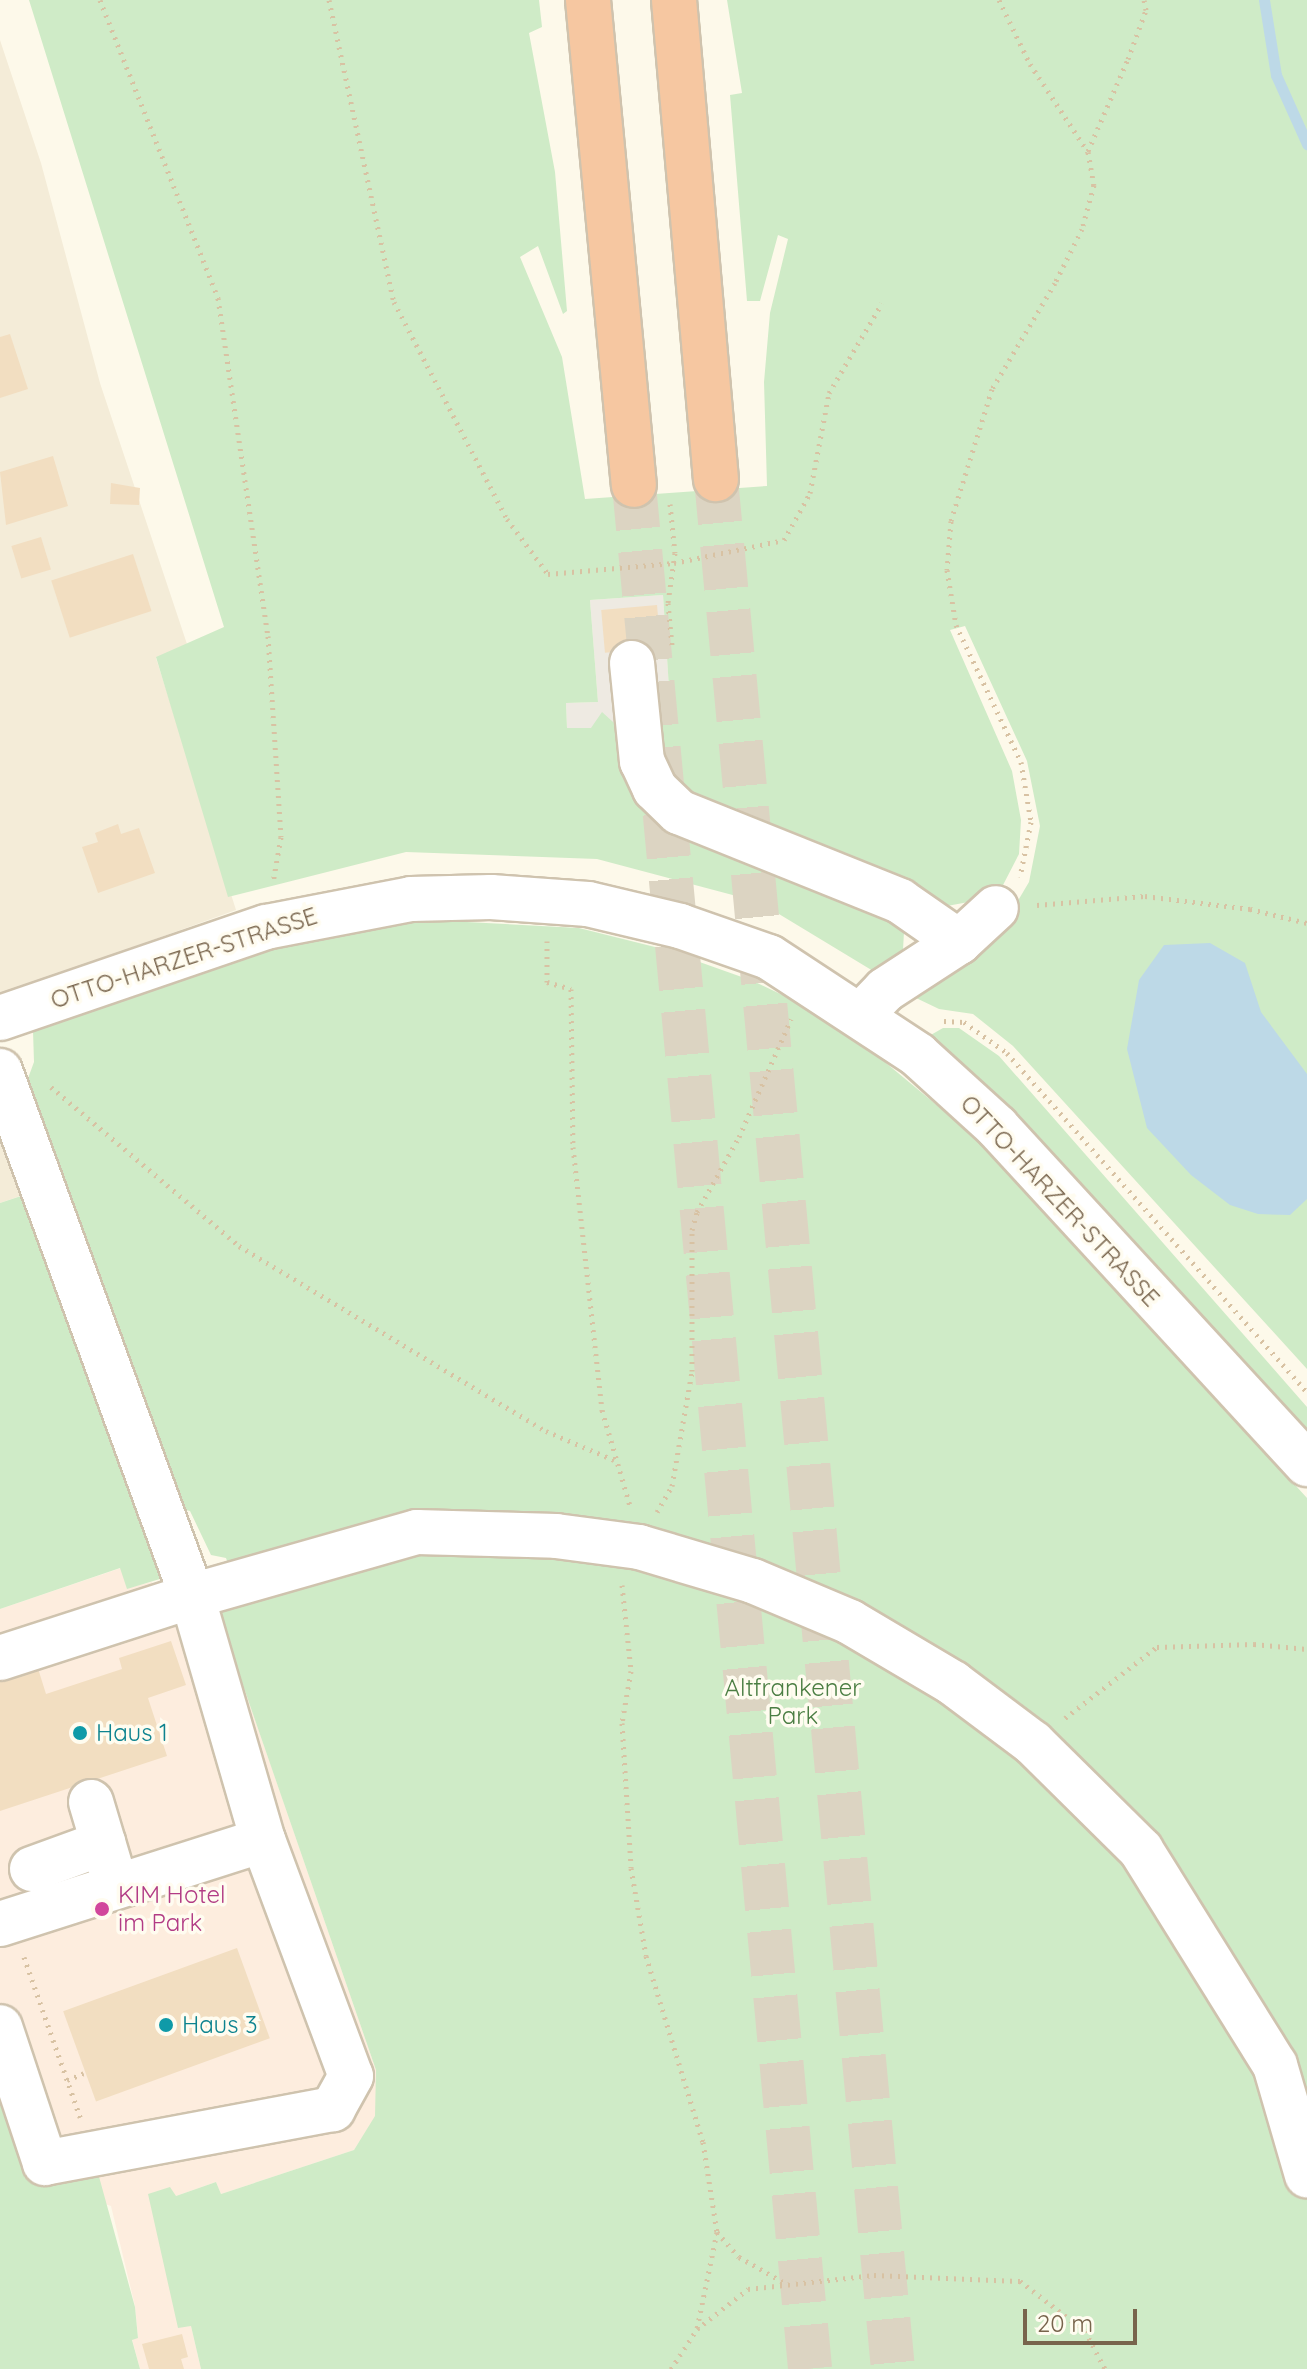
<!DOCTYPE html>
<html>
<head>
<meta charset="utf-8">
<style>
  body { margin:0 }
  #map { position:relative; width:1307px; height:2369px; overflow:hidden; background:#fdf9ea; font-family:Quicksand,sans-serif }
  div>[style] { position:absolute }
  .residential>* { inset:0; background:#f4ecd8 }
  .commercial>* { inset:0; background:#fdedde }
  .industrial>* { inset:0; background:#eeeae2 }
  .green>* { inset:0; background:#cfebc7 }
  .water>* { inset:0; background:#bdd9e7 }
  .stream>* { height:11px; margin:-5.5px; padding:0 5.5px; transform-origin:5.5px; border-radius:5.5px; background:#bdd9e7 }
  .building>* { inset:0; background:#f2dec1; transform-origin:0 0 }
  .highway-tunnel>* { height:44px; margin-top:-22px; transform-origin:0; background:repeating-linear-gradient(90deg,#dcd4c2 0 44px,transparent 0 66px) }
  .path>* { height:5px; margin-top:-2.5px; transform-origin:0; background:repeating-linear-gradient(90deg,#d8c2a3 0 2px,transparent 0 8px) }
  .roads { filter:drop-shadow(2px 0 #cfc3ae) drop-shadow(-2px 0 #cfc3ae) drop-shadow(0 2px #cfc3ae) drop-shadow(0 -2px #cfc3ae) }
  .minor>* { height:44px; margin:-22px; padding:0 22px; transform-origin:22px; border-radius:22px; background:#fff }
  .highway>* { height:44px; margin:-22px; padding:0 22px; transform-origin:22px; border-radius:22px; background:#f6c7a1 }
  .dots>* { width:22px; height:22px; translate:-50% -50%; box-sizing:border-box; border:4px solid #fffcf0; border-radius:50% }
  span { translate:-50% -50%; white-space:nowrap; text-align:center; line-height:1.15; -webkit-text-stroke:7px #fffcf0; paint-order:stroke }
  .street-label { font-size:24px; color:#78644c }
  .park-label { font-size:24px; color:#4b7e43 }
  .culture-label { font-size:24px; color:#0d838f }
  .left { translate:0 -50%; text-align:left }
  .hotel-label { font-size:24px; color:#b23c85 }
  .scale { position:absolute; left:1023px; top:2309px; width:114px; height:36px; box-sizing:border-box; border:4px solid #78644c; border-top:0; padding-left:10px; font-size:24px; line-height:28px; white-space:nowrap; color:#78644c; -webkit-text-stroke:6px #fffcf0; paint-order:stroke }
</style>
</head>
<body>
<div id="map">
  <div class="residential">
    <div style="clip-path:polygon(0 40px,41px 163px,100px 383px,187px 644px,156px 658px,236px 910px,0 995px)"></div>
    <div style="clip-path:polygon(0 1130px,23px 1195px,0 1203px)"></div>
  </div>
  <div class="commercial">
    <div style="clip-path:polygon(121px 1568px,127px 1588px,152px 1582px,164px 1626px,220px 1618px,376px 2070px,376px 2116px,354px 2150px,221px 2194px,216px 2182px,176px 2196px,178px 2327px,191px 2326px,201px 2369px,140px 2369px,132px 2339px,138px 2337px,135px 2306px,111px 2206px,42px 2183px,0 2063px,0 1609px)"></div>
  </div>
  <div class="industrial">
    <div style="clip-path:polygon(663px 595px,670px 704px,653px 738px,567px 728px,566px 703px,598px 702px,590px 600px)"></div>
  </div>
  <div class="green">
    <div style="clip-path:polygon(29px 0,539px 0,542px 27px,529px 33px,555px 172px,567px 311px,563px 314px,538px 246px,520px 257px,562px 357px,585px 499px,767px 486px,764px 382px,770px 313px,788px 239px,778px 235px,760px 301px,747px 301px,730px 95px,742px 93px,727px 0,1307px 0,1307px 1369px,1013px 1046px,973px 1014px,939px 1009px,914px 997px,1006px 921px,1029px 882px,1040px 826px,1027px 761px,965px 626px,950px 630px,1012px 771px,1021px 820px,1019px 854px,1002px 887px,985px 899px,936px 908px,687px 802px,663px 774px,655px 754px,653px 738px,670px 704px,663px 595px,590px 600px,598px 702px,566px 703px,567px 728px,591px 728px,602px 712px,623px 731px,646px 794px,675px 824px,895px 912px,904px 932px,903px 950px,883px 977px,759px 902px,597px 859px,406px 852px,228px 897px,156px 657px,224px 627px)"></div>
    <div style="clip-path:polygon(409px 919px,579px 928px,663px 949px,753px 981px,833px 1019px,986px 1146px,1307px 1498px,1307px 2369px,201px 2369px,191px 2326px,178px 2328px,148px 2194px,170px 2187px,176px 2196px,216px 2182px,221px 2194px,354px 2150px,375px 2116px,376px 2070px,217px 1610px,242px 1603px,226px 1558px,211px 1555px,190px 1511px,173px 1507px,23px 1092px,34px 1062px,33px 1031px,312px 935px)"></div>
    <div style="clip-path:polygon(943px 1028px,959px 1028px,999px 1056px,1307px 1407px,1307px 1434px,1008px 1108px,929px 1036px)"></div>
    <div style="clip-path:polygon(33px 1192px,163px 1578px,127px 1589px,120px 1568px,0 1609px,0 1203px)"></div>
    <div style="clip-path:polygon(0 2063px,42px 2182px,98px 2173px,135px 2307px,138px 2338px,132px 2340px,140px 2369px,0 2369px)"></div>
  </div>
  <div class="water">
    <div style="clip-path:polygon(1210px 943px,1245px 963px,1261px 1012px,1307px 1074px,1307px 1199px,1290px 1215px,1258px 1214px,1230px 1205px,1191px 1175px,1147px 1128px,1127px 1049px,1139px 980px,1164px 945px)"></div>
  </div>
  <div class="stream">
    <div style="left:1264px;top:0;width:76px;rotate:80.9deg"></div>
    <div style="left:1276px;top:75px;width:76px;rotate:65.8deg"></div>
  </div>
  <div class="building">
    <div style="clip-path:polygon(10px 334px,28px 389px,0 398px,0 337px)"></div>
    <div style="clip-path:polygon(53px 456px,68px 506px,6px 525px,0 472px)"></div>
    <div style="clip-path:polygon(111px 483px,140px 488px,139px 505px,110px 504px)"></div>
    <div style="left:41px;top:537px;width:34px;height:31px;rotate:73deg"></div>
    <div style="left:133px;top:554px;width:60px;height:86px;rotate:72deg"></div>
    <div style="left:657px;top:605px;width:43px;height:56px;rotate:85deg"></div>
    <div style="clip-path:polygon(118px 824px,121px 834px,139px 828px,155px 873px,98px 893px,82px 847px,98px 842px,95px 833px)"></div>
    <div style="clip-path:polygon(171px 1641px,186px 1685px,148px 1698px,167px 1756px,0 1811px,0 1675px,36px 1662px,46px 1694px,122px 1669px,119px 1658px)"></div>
    <div style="left:237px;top:1948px;width:96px;height:185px;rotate:70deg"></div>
    <div style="clip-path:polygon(182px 2334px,188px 2357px,181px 2359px,184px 2369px,149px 2369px,142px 2344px)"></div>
  </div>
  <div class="highway-tunnel">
    <div style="left:716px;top:479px;width:1898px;rotate:84.65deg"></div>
    <div style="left:634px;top:485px;width:1892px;rotate:84.66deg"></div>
  </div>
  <div class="path">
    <div style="left:100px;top:0;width:321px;rotate:68.4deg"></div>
    <div style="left:218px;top:298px;width:342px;rotate:81.6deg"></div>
    <div style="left:268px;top:636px;width:201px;rotate:86.3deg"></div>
    <div style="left:281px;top:837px;width:47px;rotate:99.9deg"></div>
    <div style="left:329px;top:0;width:309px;rotate:77.9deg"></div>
    <div style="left:394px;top:302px;width:245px;rotate:62.5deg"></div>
    <div style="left:507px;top:519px;width:69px;rotate:53.3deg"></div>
    <div style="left:548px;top:574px;width:126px;rotate:-5deg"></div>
    <div style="left:674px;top:563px;width:112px;rotate:-11.8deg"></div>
    <div style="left:784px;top:540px;width:54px;rotate:-61deg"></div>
    <div style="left:810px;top:493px;width:102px;rotate:-79.2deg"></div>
    <div style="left:829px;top:393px;width:104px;rotate:-59.5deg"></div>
    <div style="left:999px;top:0;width:71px;rotate:64.2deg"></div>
    <div style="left:1030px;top:64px;width:105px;rotate:56.6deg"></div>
    <div style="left:1088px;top:152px;width:34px;rotate:80deg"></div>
    <div style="left:1094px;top:185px;width:46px;rotate:105.3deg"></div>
    <div style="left:1082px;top:229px;width:60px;rotate:116.6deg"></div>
    <div style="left:1055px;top:283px;width:123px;rotate:120.7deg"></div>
    <div style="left:992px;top:389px;width:138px;rotate:107.3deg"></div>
    <div style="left:951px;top:521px;width:49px;rotate:94.7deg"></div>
    <div style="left:947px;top:570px;width:56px;rotate:80.7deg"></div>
    <div style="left:956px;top:625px;width:152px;rotate:64.6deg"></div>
    <div style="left:1021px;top:762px;width:61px;rotate:80.5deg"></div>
    <div style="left:1031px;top:822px;width:56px;rotate:101.3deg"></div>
    <div style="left:1088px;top:151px;width:100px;rotate:-66.5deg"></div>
    <div style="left:1128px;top:59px;width:52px;rotate:-69.8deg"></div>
    <div style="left:1146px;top:10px;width:10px;rotate:-101deg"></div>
    <div style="left:670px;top:504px;width:49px;rotate:84.2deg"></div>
    <div style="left:675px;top:553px;width:50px;rotate:98deg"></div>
    <div style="left:668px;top:603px;width:42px;rotate:84.6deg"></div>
    <div style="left:1037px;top:905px;width:108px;rotate:-4.8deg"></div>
    <div style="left:1145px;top:896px;width:106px;rotate:7.1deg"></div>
    <div style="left:1250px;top:909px;width:59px;rotate:13.8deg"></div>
    <div style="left:547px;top:941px;width:41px;rotate:90deg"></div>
    <div style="left:547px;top:982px;width:25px;rotate:16deg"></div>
    <div style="left:571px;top:989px;width:158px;rotate:89.3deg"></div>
    <div style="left:573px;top:1147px;width:265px;rotate:83.7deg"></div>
    <div style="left:602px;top:1410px;width:100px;rotate:73.7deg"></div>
    <div style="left:944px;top:1021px;width:20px;rotate:3deg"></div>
    <div style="left:964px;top:1022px;width:53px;rotate:35.8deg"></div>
    <div style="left:1007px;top:1053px;width:453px;rotate:48.5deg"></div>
    <div style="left:51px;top:1087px;width:246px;rotate:40.2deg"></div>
    <div style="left:239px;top:1246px;width:358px;rotate:31.1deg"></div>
    <div style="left:546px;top:1431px;width:74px;rotate:23.1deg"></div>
    <div style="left:657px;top:1512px;width:30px;rotate:-60deg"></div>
    <div style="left:672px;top:1486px;width:117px;rotate:-80.1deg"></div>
    <div style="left:692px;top:1371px;width:141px;rotate:-90deg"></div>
    <div style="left:692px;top:1230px;width:19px;rotate:-74deg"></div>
    <div style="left:697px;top:1212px;width:86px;rotate:-60.8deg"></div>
    <div style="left:739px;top:1137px;width:129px;rotate:-66.2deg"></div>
    <div style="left:622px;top:1585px;width:86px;rotate:84deg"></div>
    <div style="left:631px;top:1671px;width:53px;rotate:99.8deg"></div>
    <div style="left:622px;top:1723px;width:145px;rotate:86.4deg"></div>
    <div style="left:631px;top:1868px;width:89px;rotate:80.3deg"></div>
    <div style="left:646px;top:1956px;width:195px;rotate:73deg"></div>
    <div style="left:703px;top:2142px;width:91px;rotate:81.2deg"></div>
    <div style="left:717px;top:2232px;width:99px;rotate:101.7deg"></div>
    <div style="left:1065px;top:1718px;width:116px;rotate:-37.7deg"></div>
    <div style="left:1157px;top:1647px;width:97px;rotate:-1.8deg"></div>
    <div style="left:1254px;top:1644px;width:53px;rotate:5.4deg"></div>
    <div style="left:24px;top:1957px;width:170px;rotate:70.7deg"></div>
    <div style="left:67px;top:2080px;width:18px;rotate:-22deg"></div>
    <div style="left:717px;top:2232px;width:33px;rotate:49deg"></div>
    <div style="left:739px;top:2257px;width:53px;rotate:29.5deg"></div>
    <div style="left:671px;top:2369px;width:48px;rotate:-57deg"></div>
    <div style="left:697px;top:2329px;width:65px;rotate:-38.1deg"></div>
    <div style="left:748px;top:2289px;width:127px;rotate:-6.3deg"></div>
    <div style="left:874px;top:2275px;width:146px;rotate:2.4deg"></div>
    <div style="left:1020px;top:2281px;width:82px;rotate:37.6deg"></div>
    <div style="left:1085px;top:2331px;width:43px;rotate:62.2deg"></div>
  </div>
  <div class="roads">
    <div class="minor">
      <div style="left:632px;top:663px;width:99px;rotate:84.2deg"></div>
      <div style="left:642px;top:761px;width:31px;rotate:65deg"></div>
      <div style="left:655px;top:789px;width:33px;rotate:44deg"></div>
      <div style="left:679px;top:812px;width:238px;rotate:21.9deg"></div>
      <div style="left:900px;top:901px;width:72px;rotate:34.8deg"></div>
      <div style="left:862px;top:1014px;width:33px;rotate:-46deg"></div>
      <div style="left:885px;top:990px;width:88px;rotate:-33deg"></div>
      <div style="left:959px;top:942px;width:50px;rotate:-42.6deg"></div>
      <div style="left:0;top:1018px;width:281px;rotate:-18.9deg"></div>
      <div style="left:266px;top:927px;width:148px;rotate:-10.9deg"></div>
      <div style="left:411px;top:899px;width:80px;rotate:-1.4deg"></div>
      <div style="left:491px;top:897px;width:97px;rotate:4.1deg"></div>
      <div style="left:588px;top:904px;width:95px;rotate:13.4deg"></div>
      <div style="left:680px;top:926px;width:94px;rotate:19.2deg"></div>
      <div style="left:769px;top:957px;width:178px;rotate:33.3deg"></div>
      <div style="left:918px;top:1055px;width:107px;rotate:42.3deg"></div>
      <div style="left:997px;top:1127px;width:458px;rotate:47.4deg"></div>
      <div style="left:0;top:1071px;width:559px;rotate:69.91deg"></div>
      <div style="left:192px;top:1596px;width:254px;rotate:73.8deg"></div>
      <div style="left:263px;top:1840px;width:252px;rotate:69.6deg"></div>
      <div style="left:351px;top:2076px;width:38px;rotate:119deg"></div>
      <div style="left:333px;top:2109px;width:293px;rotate:169.4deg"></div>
      <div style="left:45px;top:2163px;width:143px;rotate:-108.3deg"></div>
      <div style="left:0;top:1658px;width:202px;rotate:-17.9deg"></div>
      <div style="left:192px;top:1596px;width:234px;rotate:-15.9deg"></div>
      <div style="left:417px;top:1532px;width:139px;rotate:1.6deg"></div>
      <div style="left:556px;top:1536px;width:84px;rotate:7.5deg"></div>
      <div style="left:639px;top:1547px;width:119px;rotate:16.6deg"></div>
      <div style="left:753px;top:1581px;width:105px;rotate:22.9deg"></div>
      <div style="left:850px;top:1622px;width:120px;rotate:30.6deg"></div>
      <div style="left:953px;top:1683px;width:100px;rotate:36.9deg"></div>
      <div style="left:1033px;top:1743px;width:152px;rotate:44.7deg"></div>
      <div style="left:1141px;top:1850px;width:253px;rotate:58.1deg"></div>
      <div style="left:1275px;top:2065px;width:115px;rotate:73.8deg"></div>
      <div style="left:91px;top:1802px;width:88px;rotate:73.4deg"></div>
      <div style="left:32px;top:1869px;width:76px;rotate:-20.1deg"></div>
      <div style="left:0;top:1924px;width:276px;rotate:-17.7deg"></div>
    </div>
    <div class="highway">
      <div style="left:588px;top:0;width:487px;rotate:84.6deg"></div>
      <div style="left:674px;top:0;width:481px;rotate:85deg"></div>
    </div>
  </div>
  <div class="dots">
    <div style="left:80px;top:1733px;background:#0f9aa8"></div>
    <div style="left:102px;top:1909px;background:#d1479c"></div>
    <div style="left:166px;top:2025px;background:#0f9aa8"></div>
  </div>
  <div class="street-label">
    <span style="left:184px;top:958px;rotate:-18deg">OTTO-HARZER-STRASSE</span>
    <span style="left:1060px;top:1201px;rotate:47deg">OTTO-HARZER-STRASSE</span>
  </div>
  <div class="park-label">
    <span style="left:793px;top:1702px">Altfrankener<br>Park</span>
  </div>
  <div class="culture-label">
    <span class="left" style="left:96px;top:1733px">Haus 1</span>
    <span class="left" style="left:182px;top:2025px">Haus 3</span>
  </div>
  <div class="hotel-label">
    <span class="left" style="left:118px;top:1909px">KIM Hotel<br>im Park</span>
  </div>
  <div class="scale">20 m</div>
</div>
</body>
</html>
